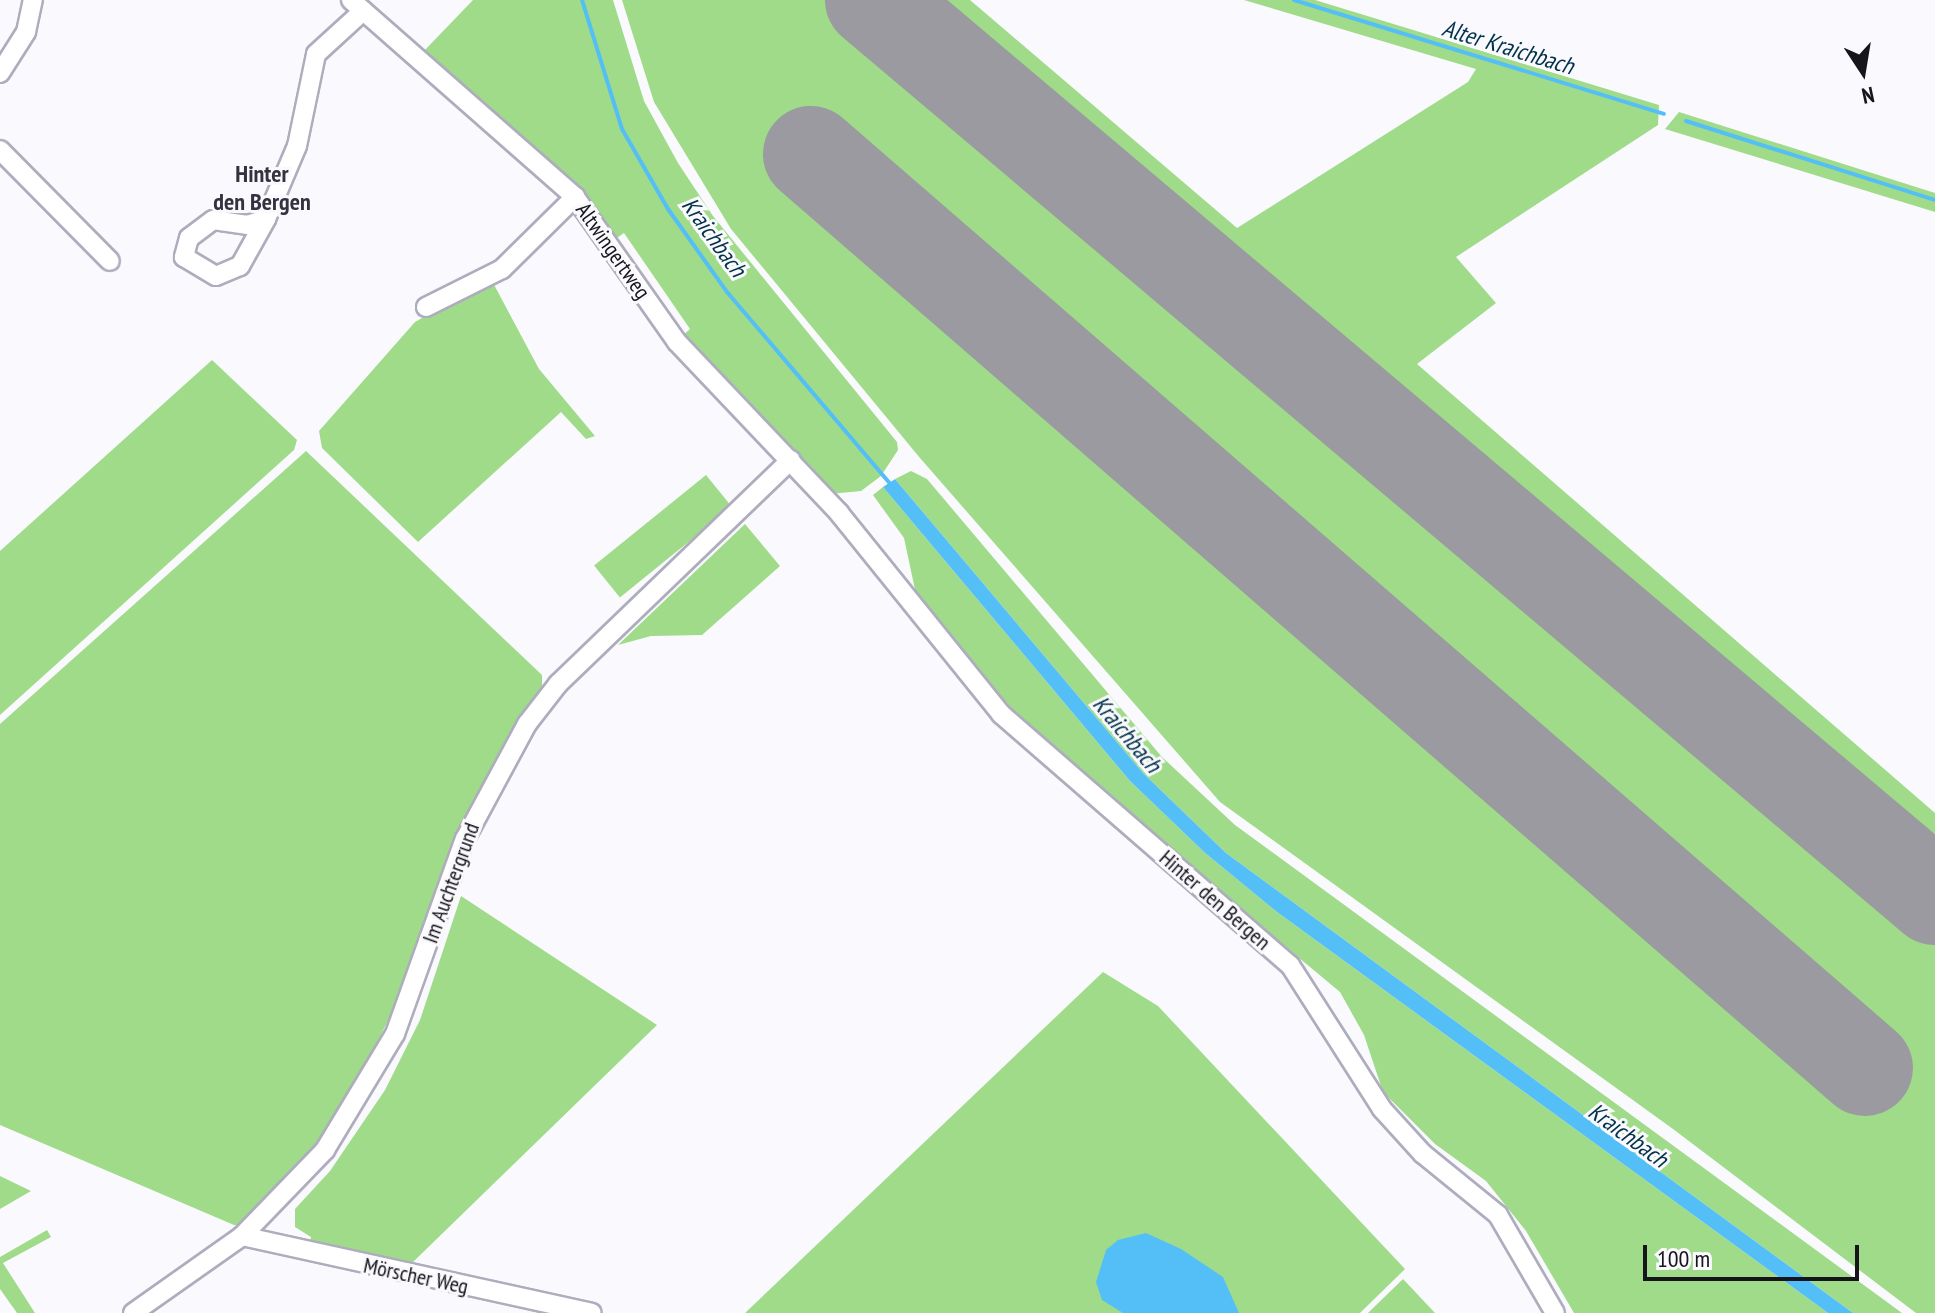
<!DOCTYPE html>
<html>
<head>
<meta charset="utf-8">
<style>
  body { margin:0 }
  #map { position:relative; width:1935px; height:1313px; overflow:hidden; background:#fafafe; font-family:"PT Sans Narrow",sans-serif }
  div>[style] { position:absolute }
  .green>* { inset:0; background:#9fdb89; transform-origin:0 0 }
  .water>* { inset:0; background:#54bff7 }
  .stream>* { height:4px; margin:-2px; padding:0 2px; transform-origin:2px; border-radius:2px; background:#54bff7 }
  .runway>* { height:96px; margin:-48px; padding:0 48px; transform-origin:48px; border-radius:48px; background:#9a9aa0 }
  .roads { filter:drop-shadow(2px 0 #aeadbd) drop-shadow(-2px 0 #aeadbd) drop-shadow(0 2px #aeadbd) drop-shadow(0 -2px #aeadbd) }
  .minor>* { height:18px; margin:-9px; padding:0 9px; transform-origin:9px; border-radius:9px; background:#fff }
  span { translate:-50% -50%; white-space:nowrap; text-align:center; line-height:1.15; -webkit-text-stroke:6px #fafafe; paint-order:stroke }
  .street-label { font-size:22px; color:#15151b }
  .water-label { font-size:24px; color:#03334a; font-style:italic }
  .neighbourhood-label { font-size:24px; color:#33323f; font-weight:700 }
  .north { position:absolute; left:1823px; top:32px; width:80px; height:80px; -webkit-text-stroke:6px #fafafe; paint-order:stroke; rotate:168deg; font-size:22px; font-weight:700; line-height:32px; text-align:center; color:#15151b }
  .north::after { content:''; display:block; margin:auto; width:28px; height:36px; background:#15151b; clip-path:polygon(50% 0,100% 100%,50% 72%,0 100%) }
  .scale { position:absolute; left:1643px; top:1245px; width:216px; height:36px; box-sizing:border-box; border:4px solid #15151b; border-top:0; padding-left:10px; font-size:24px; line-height:28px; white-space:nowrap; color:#15151b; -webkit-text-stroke:6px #fafafe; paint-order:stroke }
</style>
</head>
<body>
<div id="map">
  <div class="green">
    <div style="clip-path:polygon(473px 0,613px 0,644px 101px,678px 163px,713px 216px,897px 442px,898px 450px,881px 476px,861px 491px,830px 494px,680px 338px,690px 329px,624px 233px,611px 242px,584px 195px,423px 52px)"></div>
    <div style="clip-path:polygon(622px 0,970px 0,1237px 228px,1468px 82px,1476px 69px,1244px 0,1315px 0,1659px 105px,1658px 125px,1456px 257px,1496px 303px,1417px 364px,1935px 813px,1935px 1313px,1916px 1313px,1673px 1129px,1220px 802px,920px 458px,731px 229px,654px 102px)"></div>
    <div style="clip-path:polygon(1679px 112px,1935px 193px,1935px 212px,1665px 129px)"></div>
    <div style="clip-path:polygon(491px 279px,539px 369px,595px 436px,586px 439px,561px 412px,418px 542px,322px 448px,319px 431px,415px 322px)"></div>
    <div style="clip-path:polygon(212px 360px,297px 440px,294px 450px,0 715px,0 551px)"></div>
    <div style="clip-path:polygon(306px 451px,542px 675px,542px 686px,462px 824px,411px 973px,344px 1111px,307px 1161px,241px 1225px,234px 1225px,0 1125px,0 724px)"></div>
    <div style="clip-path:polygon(911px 471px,927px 479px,1162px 757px,1235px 825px,1902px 1313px,1853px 1313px,1226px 853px,1143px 773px,895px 479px)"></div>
    <div style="left:706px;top:475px;width:41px;height:144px;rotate:51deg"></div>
    <div style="clip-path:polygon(883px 487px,1130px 781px,1204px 852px,1277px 912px,1828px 1313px,1574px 1313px,1526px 1231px,1486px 1181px,1435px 1144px,1383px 1092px,1364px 1035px,1340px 992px,1118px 807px,1014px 711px,917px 599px,904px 538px,873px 495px)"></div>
    <div style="clip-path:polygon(745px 524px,780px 566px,702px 635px,651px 636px,618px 645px)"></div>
    <div style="clip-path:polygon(461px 896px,657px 1025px,412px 1263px,310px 1244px,311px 1237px,295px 1227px,295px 1209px,330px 1171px,385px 1090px,420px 1020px)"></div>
    <div style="clip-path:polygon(1103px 972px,1158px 1006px,1405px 1269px,1360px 1313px,745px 1313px)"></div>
    <div style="clip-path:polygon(0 1176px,31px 1191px,0 1209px)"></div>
    <div style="clip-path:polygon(47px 1230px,51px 1237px,3px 1263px,35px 1313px,17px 1313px,0 1289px,0 1257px)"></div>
    <div style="clip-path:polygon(1403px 1279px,1435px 1313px,1368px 1313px)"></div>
  </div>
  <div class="water">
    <div style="clip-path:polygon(895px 479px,1143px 773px,1226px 853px,1853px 1313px,1828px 1313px,1277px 912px,1204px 852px,1130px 781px,883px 487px)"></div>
    <div style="clip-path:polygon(1146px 1233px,1181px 1249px,1223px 1277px,1239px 1313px,1123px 1313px,1102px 1300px,1096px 1282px,1106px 1250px,1118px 1240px)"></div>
  </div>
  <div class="stream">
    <div style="left:582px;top:0;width:135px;rotate:72.8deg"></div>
    <div style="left:622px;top:129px;width:92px;rotate:60.1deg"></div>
    <div style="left:668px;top:209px;width:102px;rotate:54.6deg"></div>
    <div style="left:727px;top:292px;width:256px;rotate:49.6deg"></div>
    <div style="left:1294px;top:0;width:387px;rotate:17.1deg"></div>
    <div style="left:1686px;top:121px;width:261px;rotate:17.6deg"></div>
  </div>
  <div class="runway">
    <div style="left:873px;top:0;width:1390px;rotate:40.19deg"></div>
    <div style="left:811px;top:154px;width:1395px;rotate:40.93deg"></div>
  </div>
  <div class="roads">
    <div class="minor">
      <div style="left:351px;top:0;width:298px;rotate:41.3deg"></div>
      <div style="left:575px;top:197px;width:177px;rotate:54.9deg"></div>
      <div style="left:677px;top:342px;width:236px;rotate:46.5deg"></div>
      <div style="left:839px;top:513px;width:258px;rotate:51.1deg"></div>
      <div style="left:1001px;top:714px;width:383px;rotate:41deg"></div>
      <div style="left:1290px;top:965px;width:171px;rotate:57.4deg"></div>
      <div style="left:1382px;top:1109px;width:61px;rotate:47.7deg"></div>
      <div style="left:1423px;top:1154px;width:97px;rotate:39.1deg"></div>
      <div style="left:1498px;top:1215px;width:113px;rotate:59.8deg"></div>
      <div style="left:0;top:73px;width:49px;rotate:-57.6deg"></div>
      <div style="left:26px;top:32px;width:33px;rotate:-78deg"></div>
      <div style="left:0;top:150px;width:156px;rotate:45.3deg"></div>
      <div style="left:266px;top:219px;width:19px;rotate:162deg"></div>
      <div style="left:248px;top:225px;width:35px;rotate:-172deg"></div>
      <div style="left:213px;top:220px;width:30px;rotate:143deg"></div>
      <div style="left:189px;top:238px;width:20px;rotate:105deg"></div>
      <div style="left:184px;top:257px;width:37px;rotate:31deg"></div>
      <div style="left:216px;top:276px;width:26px;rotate:-23deg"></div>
      <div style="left:240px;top:266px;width:54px;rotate:-61deg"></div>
      <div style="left:266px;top:219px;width:79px;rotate:-67deg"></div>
      <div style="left:297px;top:146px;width:94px;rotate:-78.3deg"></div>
      <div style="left:316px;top:54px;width:64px;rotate:-42.5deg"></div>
      <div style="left:426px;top:307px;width:85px;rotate:-26.6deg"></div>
      <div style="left:502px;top:269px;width:103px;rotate:-44.6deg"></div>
      <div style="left:242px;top:1236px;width:358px;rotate:12.4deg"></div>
      <div style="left:133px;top:1313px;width:133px;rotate:-35.2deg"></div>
      <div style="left:242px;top:1236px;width:120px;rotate:-46deg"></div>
      <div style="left:325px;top:1150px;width:135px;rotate:-58.9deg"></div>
      <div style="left:395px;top:1034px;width:207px;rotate:-70.3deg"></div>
      <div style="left:465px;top:839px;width:131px;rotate:-61.7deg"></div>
      <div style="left:527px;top:724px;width:51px;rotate:-52.2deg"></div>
      <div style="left:558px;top:684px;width:323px;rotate:-43.9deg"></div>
    </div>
  </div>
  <div class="street-label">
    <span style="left:613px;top:251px;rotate:55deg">Altwingertweg</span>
    <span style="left:451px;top:883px;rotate:-70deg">Im Auchtergrund</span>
    <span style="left:1215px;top:900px;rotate:41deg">Hinter den Bergen</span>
    <span style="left:416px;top:1276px;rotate:12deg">Mörscher Weg</span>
  </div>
  <div class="water-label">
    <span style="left:1508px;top:47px;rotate:17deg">Alter Kraichbach</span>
    <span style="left:714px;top:237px;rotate:54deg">Kraichbach</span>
    <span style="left:1127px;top:734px;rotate:50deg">Kraichbach</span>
    <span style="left:1628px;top:1135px;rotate:36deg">Kraichbach</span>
  </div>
  <div class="neighbourhood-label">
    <span style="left:262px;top:188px">Hinter<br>den Bergen</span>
  </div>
  <div class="north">N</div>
  <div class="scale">100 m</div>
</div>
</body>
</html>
